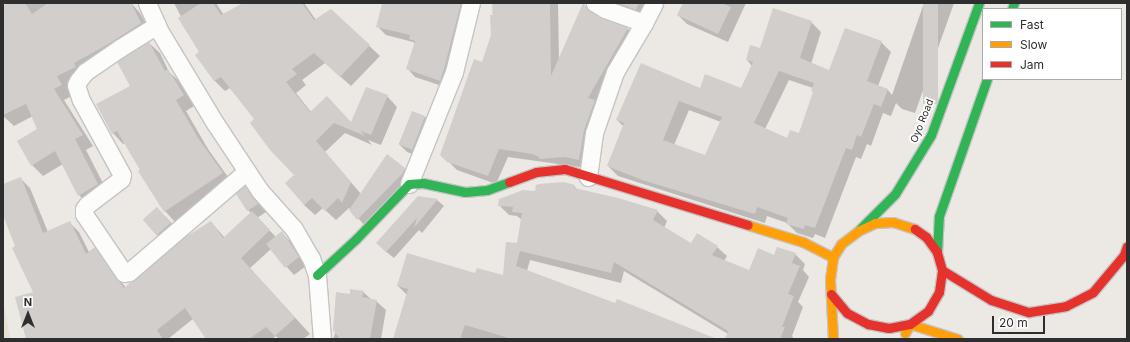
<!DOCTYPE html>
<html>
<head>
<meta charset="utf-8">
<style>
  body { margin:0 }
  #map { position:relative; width:1130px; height:342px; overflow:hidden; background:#ece8e4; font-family:Inter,sans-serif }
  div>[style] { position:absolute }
  .education>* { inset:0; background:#e6e0d3 }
  .shadow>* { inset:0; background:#0003 }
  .building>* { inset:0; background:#d1cecb; transform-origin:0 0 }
  .roads { filter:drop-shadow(1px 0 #c5c4c5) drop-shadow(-1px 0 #c5c4c5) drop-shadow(0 1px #c5c4c5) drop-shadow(0 -1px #c5c4c5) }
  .street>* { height:17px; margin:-8.5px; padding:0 8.5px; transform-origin:8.5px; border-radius:8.5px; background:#fcfcfb }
  .fast>* { height:9px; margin:-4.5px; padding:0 4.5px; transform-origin:4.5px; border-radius:4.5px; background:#30b455 }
  .slow>* { height:9px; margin:-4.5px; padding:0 4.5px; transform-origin:4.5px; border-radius:4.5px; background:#ff9f0a }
  .jam>* { height:9px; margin:-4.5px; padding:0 4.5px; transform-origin:4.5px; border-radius:4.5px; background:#e5322d }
  span { translate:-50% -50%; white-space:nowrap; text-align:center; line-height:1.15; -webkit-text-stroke:3.5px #fff; paint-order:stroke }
  .street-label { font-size:10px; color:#2e2e2e }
  .frame { position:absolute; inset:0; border:4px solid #2e2e2e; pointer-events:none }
  .legend { position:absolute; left:982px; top:8px; width:140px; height:72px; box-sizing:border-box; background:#fff; border:1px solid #ababab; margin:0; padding:5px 7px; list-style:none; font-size:12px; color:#2e2e2e }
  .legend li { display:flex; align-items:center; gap:8px; height:20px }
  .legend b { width:20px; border:1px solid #ababab }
  .north { position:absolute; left:8px; top:294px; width:40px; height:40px; -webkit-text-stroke:3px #fff; paint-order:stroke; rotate:0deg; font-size:11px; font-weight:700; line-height:16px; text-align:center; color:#2e2e2e }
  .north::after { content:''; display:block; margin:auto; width:14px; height:18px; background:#2e2e2e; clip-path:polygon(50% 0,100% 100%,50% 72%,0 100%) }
  .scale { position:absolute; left:992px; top:316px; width:53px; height:18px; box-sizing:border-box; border:2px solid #2e2e2e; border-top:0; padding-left:5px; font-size:12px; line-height:14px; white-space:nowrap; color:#2e2e2e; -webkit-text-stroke:3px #fff; paint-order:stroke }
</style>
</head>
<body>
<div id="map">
  <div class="education">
    <div style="clip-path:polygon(3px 300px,10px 339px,3px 339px)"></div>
  </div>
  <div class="shadow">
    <div style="clip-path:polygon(8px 3px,131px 3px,140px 13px,152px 34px,86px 78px,68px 87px,72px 96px,64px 100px,93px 146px,86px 150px,109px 195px,90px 206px,79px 195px,63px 164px,43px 176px,32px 165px,39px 129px,33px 116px,14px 126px,3px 116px,3px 6px)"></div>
    <div style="clip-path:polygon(174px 3px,216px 3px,224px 15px,245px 3px,304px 3px,316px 20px,331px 10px,380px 56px,351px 86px,325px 63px,302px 80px,306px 85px,296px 93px,311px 112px,352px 123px,387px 96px,397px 107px,381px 145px,368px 140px,372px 145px,345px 133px,325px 152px,361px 194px,404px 169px,412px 177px,366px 227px,349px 208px,336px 220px,323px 208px,315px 215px,304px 205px,295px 175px,256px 119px,230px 88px,225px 91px,215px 81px,197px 55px,200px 53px)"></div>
    <div style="clip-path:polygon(384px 3px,472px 3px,448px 88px,415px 77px,407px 68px,415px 44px,413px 42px,386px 35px,377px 26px)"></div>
    <div style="clip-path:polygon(493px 3px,558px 3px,559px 61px,600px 19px,628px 29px,636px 37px,587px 168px,508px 157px,496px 184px,457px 170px,441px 154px,483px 63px,492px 35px)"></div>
    <div style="clip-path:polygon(612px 3px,665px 3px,658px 5px,649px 20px)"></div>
    <div style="clip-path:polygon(684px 3px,746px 3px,728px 42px,687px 24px,678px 15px)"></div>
    <div style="clip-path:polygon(evenodd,924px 3px,954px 3px,915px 113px,902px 109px,896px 103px,891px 116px,883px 113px,871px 146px,867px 144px,861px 159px,856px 157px,825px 238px,815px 234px,813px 238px,797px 233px,787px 223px,767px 216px,765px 223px,618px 176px,608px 166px,624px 127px,617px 120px,700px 89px,741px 89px,752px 66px,747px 60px,761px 49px,811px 22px,821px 32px,811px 64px,830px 71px,881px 42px,891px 52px,878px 86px,888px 90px,892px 95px,924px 3px,789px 80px,813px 88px,814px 93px,799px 134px,788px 140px,765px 129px,789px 80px,924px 3px,689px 110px,721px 122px,705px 157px,674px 145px,689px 110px)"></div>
    <div style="clip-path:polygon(149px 43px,160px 53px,169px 72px,179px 81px,194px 106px,186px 111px,208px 149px,233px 184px,175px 222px,165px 211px,125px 143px,123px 144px,113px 133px)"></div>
    <div style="clip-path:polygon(412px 112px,425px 117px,433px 125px,420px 157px,407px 152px,399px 144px)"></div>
    <div style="clip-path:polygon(20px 178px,30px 188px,48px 232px,69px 222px,79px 232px,89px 252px,94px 249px,104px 259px,126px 288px,211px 222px,225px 238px,251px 213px,248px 210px,245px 187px,266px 212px,257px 218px,276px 237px,282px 233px,290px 241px,306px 266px,294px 275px,271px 249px,250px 268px,310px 334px,303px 339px,279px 339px,276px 336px,272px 339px,208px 339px,194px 318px,168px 339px,27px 339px,34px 293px,3px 212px,3px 185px)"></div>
    <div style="clip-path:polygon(574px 186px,579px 191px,657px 211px,667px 221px,664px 228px,691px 244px,717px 247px,727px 256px,724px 261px,750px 271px,775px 257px,795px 254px,805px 264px,803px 270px,809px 277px,798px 302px,803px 307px,792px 336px,794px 339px,726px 339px,728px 334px,624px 271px,621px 283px,530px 260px,527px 271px,591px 339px,394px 339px,407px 295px,398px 286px,476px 274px,504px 276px,518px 244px,522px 220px,517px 216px,509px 215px,499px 205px,536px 192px)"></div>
    <div style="clip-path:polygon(418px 197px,437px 200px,444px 206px,422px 233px,419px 230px,394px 258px,384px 250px)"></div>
    <div style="clip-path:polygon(165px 216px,179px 231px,165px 243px,144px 220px)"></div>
    <div style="clip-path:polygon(363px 292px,371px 299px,376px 301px,386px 310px,381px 339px,333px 339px,350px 295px)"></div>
  </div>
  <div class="building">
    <div style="clip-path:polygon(8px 3px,25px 3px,32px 14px,48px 3px,131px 3px,141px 23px,105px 46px,74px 63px,76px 67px,57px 76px,62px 85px,54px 89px,83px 135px,75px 139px,98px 184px,78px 196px,55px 151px,31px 166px,17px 141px,37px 129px,26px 104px,3px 115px,3px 6px)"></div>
    <div style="clip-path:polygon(201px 3px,213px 3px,221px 15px,243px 3px,302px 3px,314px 20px,331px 9px,370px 45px,340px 77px,314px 53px,292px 69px,297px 74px,286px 82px,310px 112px,327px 96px,351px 122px,366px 87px,388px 95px,371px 135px,361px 131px,365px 136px,334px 123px,316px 141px,351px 182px,342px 203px,338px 198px,325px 211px,312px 198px,304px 205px,285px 183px,294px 175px,270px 150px,250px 123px,254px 119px,221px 77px,214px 81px,195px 55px,199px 52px,178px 18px)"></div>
    <div style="clip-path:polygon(381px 3px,461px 3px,444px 69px,440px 81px,406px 69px,415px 41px,409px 39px,410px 35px,376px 27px,382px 4px)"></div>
    <div style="clip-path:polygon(492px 3px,550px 3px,551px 76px,583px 3px,590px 11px,600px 18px,628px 28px,588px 98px,595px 100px,584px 130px,579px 160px,564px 157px,539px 159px,539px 157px,532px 154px,499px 149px,488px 176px,447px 162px,440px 155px,474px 59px,482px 62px,491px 35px,490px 15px,493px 15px)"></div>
    <div style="clip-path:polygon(618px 3px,639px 3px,636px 10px)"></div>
    <div style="clip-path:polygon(683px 3px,721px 3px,731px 7px,718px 34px,677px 15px)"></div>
    <div style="left:923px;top:3px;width:15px;height:101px"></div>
    <div style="clip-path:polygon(evenodd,773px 8px,812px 21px,800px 58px,829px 70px,845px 28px,882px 41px,867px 81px,888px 89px,881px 107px,874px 104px,861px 137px,857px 135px,852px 150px,846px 148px,815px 228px,805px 225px,804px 229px,786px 224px,788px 218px,757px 207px,755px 214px,642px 180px,607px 166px,624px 123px,616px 120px,641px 63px,700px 88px,705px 74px,741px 88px,753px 62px,746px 60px,750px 45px,760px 48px,773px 8px,779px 71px,814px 83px,811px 91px,813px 92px,799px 133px,790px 130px,787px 138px,754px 123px,779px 71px,773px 8px,679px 101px,722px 117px,705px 155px,663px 140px,679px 101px)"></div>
    <div style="clip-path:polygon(149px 42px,165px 71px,168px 69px,184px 95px,176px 100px,198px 138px,223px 173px,164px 212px,138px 171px,140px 170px,117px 131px,112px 134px,96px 104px,130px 86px,117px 62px)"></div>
    <div style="left:412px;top:111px;width:14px;height:36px;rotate:21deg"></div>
    <div style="clip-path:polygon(387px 154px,405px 168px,402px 174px,357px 220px,349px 210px)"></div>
    <div style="clip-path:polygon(21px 177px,43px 233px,70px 221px,86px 254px,95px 247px,124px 288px,184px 238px,211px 221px,223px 238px,252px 211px,270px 230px,241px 258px,295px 318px,275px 336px,266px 327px,249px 339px,206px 339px,185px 308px,157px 330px,163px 339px,26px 339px,15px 297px,33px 292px,12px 248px,15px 246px,3px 215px,3px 184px)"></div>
    <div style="clip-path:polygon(564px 182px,575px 185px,574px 188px,618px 198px,658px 210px,653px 220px,691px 243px,697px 233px,718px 246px,712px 255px,749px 270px,758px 248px,774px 255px,777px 247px,796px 253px,792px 263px,800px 266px,788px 294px,794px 296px,782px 327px,785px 327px,780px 339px,725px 339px,728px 331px,614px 262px,611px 273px,520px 251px,516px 266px,615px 303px,617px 299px,717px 339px,512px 339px,465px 325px,460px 339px,393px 339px,408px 289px,397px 286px,407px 253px,475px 273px,477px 268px,503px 275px,506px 242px,517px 243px,522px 213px,512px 212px,513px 207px,498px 206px,499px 199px,523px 190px,535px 191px,536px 185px,539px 184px)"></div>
    <div style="clip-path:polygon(245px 186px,258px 204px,247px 211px,236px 194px)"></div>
    <div style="clip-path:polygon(418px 196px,438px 199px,414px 228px,417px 218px,386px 252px,376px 243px)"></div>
    <div style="left:157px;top:207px;width:21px;height:19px;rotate:49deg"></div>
    <div style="clip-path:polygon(282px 231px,299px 257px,285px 268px,266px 244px)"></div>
    <div style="clip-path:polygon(350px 289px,364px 291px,362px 297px,377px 300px,370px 339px,340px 339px,333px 330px,336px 292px,350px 294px)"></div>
  </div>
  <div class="roads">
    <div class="street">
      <div style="left:147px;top:3px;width:32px;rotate:66deg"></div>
      <div style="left:160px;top:32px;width:106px;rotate:58.9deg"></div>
      <div style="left:215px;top:123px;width:82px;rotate:56.5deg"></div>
      <div style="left:260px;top:191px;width:51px;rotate:48.2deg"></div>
      <div style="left:294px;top:229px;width:34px;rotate:60deg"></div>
      <div style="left:311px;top:258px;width:18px;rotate:71deg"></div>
      <div style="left:317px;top:275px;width:64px;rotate:85.5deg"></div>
      <div style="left:644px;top:23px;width:22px;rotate:-63deg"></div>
      <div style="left:157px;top:25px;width:44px;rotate:148.1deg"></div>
      <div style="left:120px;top:48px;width:42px;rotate:145.6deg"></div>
      <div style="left:85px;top:72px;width:11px;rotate:128deg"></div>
      <div style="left:78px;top:81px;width:4px;rotate:117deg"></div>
      <div style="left:76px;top:85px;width:16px;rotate:72deg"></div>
      <div style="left:81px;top:100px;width:85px;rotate:61.3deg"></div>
      <div style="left:122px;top:175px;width:4px;rotate:104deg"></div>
      <div style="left:121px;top:179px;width:43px;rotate:142.6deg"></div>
      <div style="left:87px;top:205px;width:5px;rotate:127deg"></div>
      <div style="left:84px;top:209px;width:5px;rotate:90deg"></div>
      <div style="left:84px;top:214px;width:71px;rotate:55.9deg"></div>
      <div style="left:124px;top:273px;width:5px;rotate:-11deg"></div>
      <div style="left:129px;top:272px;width:155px;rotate:-40.6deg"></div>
      <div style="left:588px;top:177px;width:44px;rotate:-82.2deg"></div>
      <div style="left:594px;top:133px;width:65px;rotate:-71deg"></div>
      <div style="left:615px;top:72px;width:57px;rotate:-59.4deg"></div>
      <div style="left:644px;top:23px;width:41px;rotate:-160.3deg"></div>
      <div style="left:605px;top:9px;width:12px;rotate:-149deg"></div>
      <div style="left:409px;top:184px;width:121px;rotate:-68.1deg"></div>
      <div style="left:454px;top:72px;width:71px;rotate:-76.2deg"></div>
    </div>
    <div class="fast">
      <div style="left:1012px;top:9px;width:6px;rotate:-72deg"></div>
      <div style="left:860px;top:229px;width:49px;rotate:-45deg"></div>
      <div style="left:895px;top:194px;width:69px;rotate:-58.6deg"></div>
      <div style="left:931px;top:135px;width:140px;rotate:-70deg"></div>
      <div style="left:937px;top:252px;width:36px;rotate:-87deg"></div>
      <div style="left:939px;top:216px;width:145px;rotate:-70.7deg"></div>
      <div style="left:317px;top:275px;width:53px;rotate:-42.7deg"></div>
      <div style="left:356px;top:239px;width:76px;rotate:-46.1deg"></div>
      <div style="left:409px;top:184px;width:14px;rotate:-4deg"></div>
      <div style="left:423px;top:183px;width:43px;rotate:12.1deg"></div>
      <div style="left:465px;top:192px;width:22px;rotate:-5deg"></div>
      <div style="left:487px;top:190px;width:23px;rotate:-20deg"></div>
    </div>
    <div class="slow">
      <div style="left:748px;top:225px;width:58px;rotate:17.2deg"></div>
      <div style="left:803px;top:242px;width:34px;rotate:27deg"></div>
      <div style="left:905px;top:333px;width:10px;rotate:-61deg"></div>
      <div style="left:910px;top:324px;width:50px;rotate:17.4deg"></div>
      <div style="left:833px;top:339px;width:60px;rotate:-92.9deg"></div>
      <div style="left:830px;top:279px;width:22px;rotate:-82deg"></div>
      <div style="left:833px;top:257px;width:15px;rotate:-58deg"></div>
      <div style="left:841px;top:244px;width:21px;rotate:-37deg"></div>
      <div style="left:858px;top:231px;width:19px;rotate:-25deg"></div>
      <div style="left:875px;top:223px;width:18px;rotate:-3deg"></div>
      <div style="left:893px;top:222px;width:23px;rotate:18deg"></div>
    </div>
    <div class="jam">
      <div style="left:509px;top:182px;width:29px;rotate:-20deg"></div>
      <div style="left:536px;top:172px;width:29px;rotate:-6deg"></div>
      <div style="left:565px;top:169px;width:191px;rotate:17deg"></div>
      <div style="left:942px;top:270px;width:57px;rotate:31.5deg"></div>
      <div style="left:991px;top:300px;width:40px;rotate:18deg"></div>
      <div style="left:1029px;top:312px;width:37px;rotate:-9deg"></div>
      <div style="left:1066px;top:306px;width:30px;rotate:-27deg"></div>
      <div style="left:1093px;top:292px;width:48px;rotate:-50deg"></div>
      <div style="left:1124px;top:255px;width:9px;rotate:-72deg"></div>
      <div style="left:831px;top:294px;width:25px;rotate:50deg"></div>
      <div style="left:847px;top:313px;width:24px;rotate:28deg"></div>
      <div style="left:868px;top:324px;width:21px;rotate:11deg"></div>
      <div style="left:889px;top:328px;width:21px;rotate:-11deg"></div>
      <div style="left:910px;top:324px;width:22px;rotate:-36deg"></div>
      <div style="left:928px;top:311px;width:22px;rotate:-60deg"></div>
      <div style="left:939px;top:292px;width:22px;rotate:-82deg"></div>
      <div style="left:942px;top:270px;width:19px;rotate:-106deg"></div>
      <div style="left:937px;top:252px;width:19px;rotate:-126deg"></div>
      <div style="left:926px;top:237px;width:14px;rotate:-144deg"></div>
    </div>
  </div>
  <div class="street-label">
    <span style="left:922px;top:121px;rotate:-68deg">Oyo Road</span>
  </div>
  <div class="frame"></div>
  <ul class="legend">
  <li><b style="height:5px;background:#30b455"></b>Fast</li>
  <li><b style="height:5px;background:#ff9f0a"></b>Slow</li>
  <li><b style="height:5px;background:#e5322d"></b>Jam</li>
  </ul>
  <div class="north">N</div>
  <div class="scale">20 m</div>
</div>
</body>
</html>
